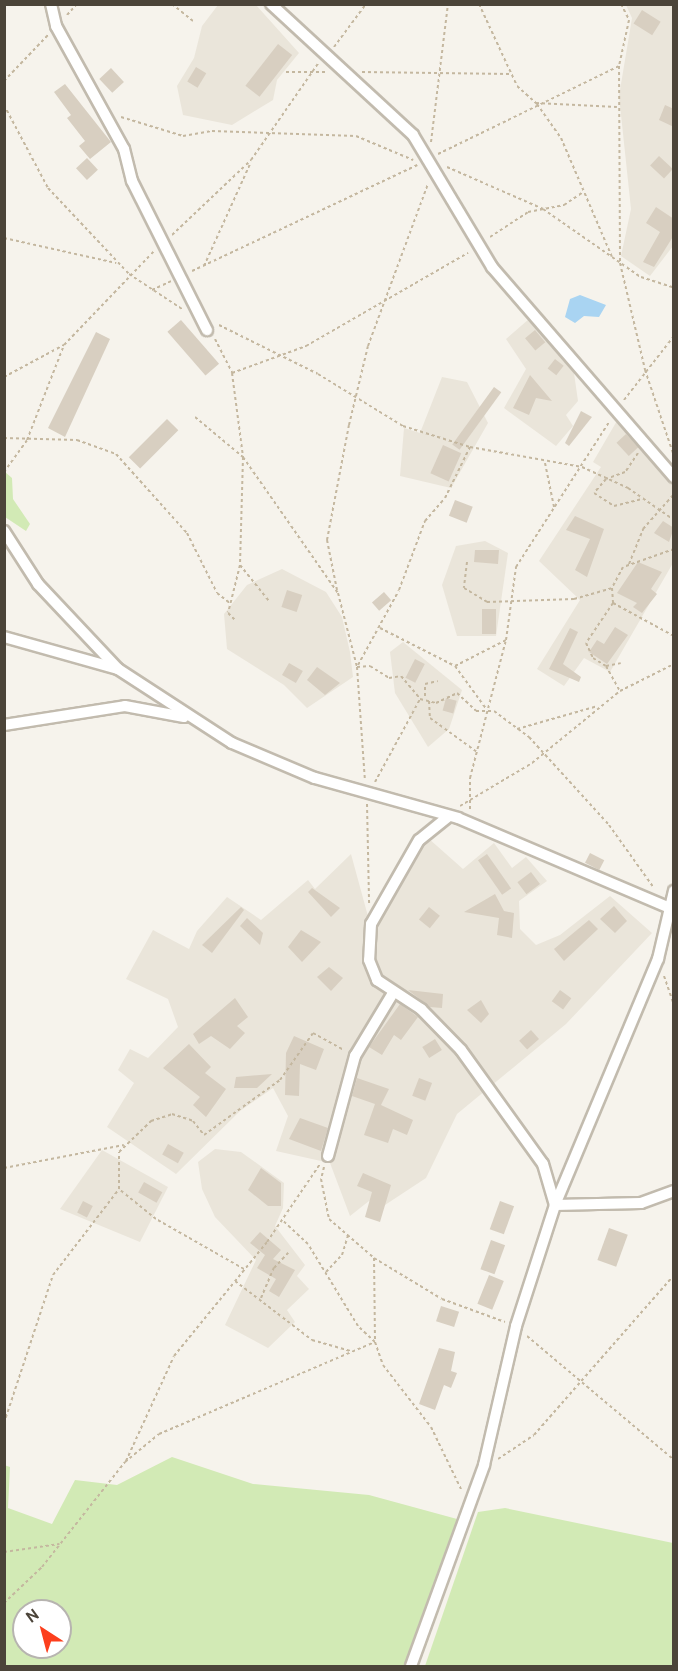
<!DOCTYPE html>
<html>
<head>
<meta charset="utf-8">
<style>
  body { margin:0 }
  #map { position:relative; width:678px; height:1671px; overflow:hidden; background:#f6f3ec; font-family:Cabin,sans-serif }
  div>[style] { position:absolute }
  .residential>* { inset:0; background:#eae5da }
  .green>* { inset:0; background:#d2eab5 }
  .water>* { inset:0; background:#a9d4f2 }
  .building>* { inset:0; background:#d8cfc1; transform-origin:0 0 }
  .path>* { height:2px; margin-top:-1px; transform-origin:0; background:repeating-linear-gradient(90deg,#c4b79f 0 3px,transparent 0 6px) }
  .roads { filter:drop-shadow(2px 0 #c2bbae) drop-shadow(-2px 0 #c2bbae) drop-shadow(0 2px #c2bbae) drop-shadow(0 -2px #c2bbae) }
  .street>* { height:10px; margin:-5px; padding:0 5px; transform-origin:5px; border-radius:5px; background:#fff }
  span { translate:-50% -50%; white-space:nowrap; text-align:center; line-height:1.15; -webkit-text-stroke:6px #fff; paint-order:stroke }
  .frame { position:absolute; inset:0; border:6px solid #4b4439; pointer-events:none }
  .north { position:absolute; left:12px; top:1599px; width:60px; height:60px; box-sizing:border-box; background:#fff; border:2px solid #b7b4b0; border-radius:50%; rotate:324deg; font-size:16px; font-weight:700; line-height:24px; text-align:center; color:#4b4439 }
  .north::after { content:''; display:block; margin:auto; width:21px; height:27px; background:#fc3f1d; clip-path:polygon(50% 0,100% 100%,50% 72%,0 100%) }
</style>
</head>
<body>
<div id="map">
  <div class="residential">
    <div style="clip-path:polygon(218px 5px,256px 5px,299px 53px,277px 80px,273px 100px,232px 125px,183px 115px,177px 86px,194px 58px,202px 26px)"></div>
    <div style="clip-path:polygon(626px 5px,673px 5px,673px 246px,650px 276px,621px 256px,631px 209px,619px 96px,632px 18px)"></div>
    <div style="clip-path:polygon(529px 319px,574px 373px,578px 401px,566px 415px,573px 426px,556px 446px,504px 408px,526px 369px,506px 339px)"></div>
    <div style="clip-path:polygon(442px 377px,467px 382px,488px 423px,451px 488px,400px 476px,404px 428px,420px 433px)"></div>
    <div style="clip-path:polygon(618px 419px,673px 484px,673px 563px,610px 672px,584px 658px,564px 686px,537px 669px,580px 600px,539px 561px,601px 467px,593px 462px)"></div>
    <div style="clip-path:polygon(485px 541px,508px 553px,496px 636px,457px 636px,442px 585px,456px 546px)"></div>
    <div style="clip-path:polygon(282px 569px,326px 592px,342px 617px,350px 652px,353px 677px,307px 708px,284px 685px,227px 649px,224px 614px,247px 585px)"></div>
    <div style="clip-path:polygon(403px 642px,462px 690px,449px 729px,428px 747px,395px 693px,390px 652px)"></div>
    <div style="clip-path:polygon(428px 838px,463px 869px,494px 843px,512px 868px,526px 857px,547px 881px,519px 901px,520px 929px,536px 945px,560px 935px,610px 896px,652px 933px,566px 1024px,457px 1114px,426px 1178px,385px 1205px,369px 1201px,350px 1216px,330px 1163px,276px 1151px,288px 1116px,273px 1088px,240px 1111px,176px 1174px,107px 1127px,134px 1083px,118px 1070px,130px 1049px,148px 1058px,178px 1027px,168px 999px,126px 979px,153px 930px,189px 949px,197px 931px,227px 897px,261px 920px,308px 880px,315px 889px,351px 854px,369px 920px)"></div>
    <div style="clip-path:polygon(215px 1149px,241px 1152px,284px 1183px,283px 1208px,275px 1226px,305px 1265px,297px 1276px,309px 1289px,287px 1310px,295px 1322px,268px 1348px,225px 1325px,256px 1260px,215px 1217px,202px 1189px,198px 1162px)"></div>
    <div style="clip-path:polygon(102px 1150px,168px 1187px,140px 1242px,60px 1209px)"></div>
  </div>
  <div class="green">
    <div style="clip-path:polygon(5px 472px,12px 478px,13px 499px,30px 524px,26px 531px,5px 517px)"></div>
    <div style="clip-path:polygon(evenodd,172px 1457px,253px 1484px,369px 1495px,457px 1519px,406px 1666px,5px 1666px,4px 1465px,10px 1467px,8px 1508px,52px 1524px,75px 1480px,117px 1485px,172px 1457px,24px 1611px,60px 1611px,60px 1647px,24px 1647px,24px 1611px)"></div>
    <div style="clip-path:polygon(505px 1508px,673px 1543px,673px 1666px,425px 1666px,478px 1512px)"></div>
  </div>
  <div class="water">
    <div style="clip-path:polygon(580px 295px,606px 305px,599px 317px,584px 316px,575px 323px,565px 317px,570px 299px)"></div>
  </div>
  <div class="building">
    <div style="left:642px;top:10px;width:22px;height:16px;rotate:32deg"></div>
    <div style="left:278px;top:44px;width:18px;height:53px;rotate:38deg"></div>
    <div style="left:196px;top:67px;width:12px;height:17px;rotate:31deg"></div>
    <div style="left:111px;top:68px;width:19px;height:16px;rotate:47deg"></div>
    <div style="clip-path:polygon(65px 84px,111px 142px,90px 159px,79px 146px,85px 141px,67px 118px,71px 115px,54px 92px)"></div>
    <div style="clip-path:polygon(665px 105px,674px 109px,674px 127px,659px 120px)"></div>
    <div style="left:659px;top:156px;width:19px;height:13px;rotate:43deg"></div>
    <div style="left:87px;top:158px;width:16px;height:15px;rotate:47deg"></div>
    <div style="clip-path:polygon(656px 207px,674px 219px,674px 235px,654px 267px,643px 262px,660px 232px,646px 223px)"></div>
    <div style="left:181px;top:320px;width:58px;height:18px;rotate:49deg"></div>
    <div style="left:535px;top:330px;width:16px;height:13px;rotate:50deg"></div>
    <div style="clip-path:polygon(96px 332px,110px 339px,65px 437px,48px 428px)"></div>
    <div style="left:555px;top:359px;width:11px;height:12px;rotate:38deg"></div>
    <div style="clip-path:polygon(530px 375px,552px 401px,536px 398px,529px 415px,513px 408px)"></div>
    <div style="left:494px;top:387px;width:9px;height:71px;rotate:36deg"></div>
    <div style="clip-path:polygon(581px 411px,592px 417px,569px 446px,565px 443px)"></div>
    <div style="left:167px;top:419px;width:16px;height:54px;rotate:45deg"></div>
    <div style="left:626px;top:434px;width:18px;height:13px;rotate:47deg"></div>
    <div style="left:443px;top:445px;width:20px;height:31px;rotate:24deg"></div>
    <div style="left:455px;top:500px;width:19px;height:17px;rotate:21deg"></div>
    <div style="clip-path:polygon(575px 516px,604px 529px,587px 577px,575px 570px,590px 539px,566px 530px)"></div>
    <div style="clip-path:polygon(663px 521px,674px 528px,669px 542px,654px 533px)"></div>
    <div style="clip-path:polygon(475px 550px,499px 550px,498px 564px,474px 562px)"></div>
    <div style="clip-path:polygon(638px 562px,662px 572px,651px 589px,657px 594px,642px 613px,633px 607px,637px 603px,617px 593px)"></div>
    <div style="left:287px;top:590px;width:16px;height:18px;rotate:18deg"></div>
    <div style="left:384px;top:592px;width:11px;height:16px;rotate:49deg"></div>
    <div style="left:482px;top:609px;width:14px;height:25px"></div>
    <div style="clip-path:polygon(615px 627px,628px 635px,607px 664px,589px 652px,597px 640px,604px 644px)"></div>
    <div style="clip-path:polygon(570px 628px,578px 632px,563px 664px,581px 677px,579px 682px,549px 669px)"></div>
    <div style="left:415px;top:659px;width:11px;height:21px;rotate:27deg"></div>
    <div style="left:289px;top:663px;width:16px;height:14px;rotate:30deg"></div>
    <div style="clip-path:polygon(317px 667px,340px 683px,325px 695px,307px 680px)"></div>
    <div style="left:446px;top:698px;width:11px;height:13px;rotate:15deg"></div>
    <div style="left:590px;top:853px;width:16px;height:11px;rotate:27deg"></div>
    <div style="left:487px;top:854px;width:42px;height:11px;rotate:55deg"></div>
    <div style="left:531px;top:872px;width:15px;height:17px;rotate:53deg"></div>
    <div style="clip-path:polygon(312px 888px,340px 908px,331px 917px,308px 892px)"></div>
    <div style="clip-path:polygon(495px 894px,504px 911px,514px 913px,512px 938px,497px 935px,499px 918px,464px 912px)"></div>
    <div style="clip-path:polygon(614px 906px,627px 921px,615px 933px,600px 919px)"></div>
    <div style="clip-path:polygon(241px 907px,244px 910px,212px 953px,202px 945px)"></div>
    <div style="left:429px;top:907px;width:14px;height:16px;rotate:39deg"></div>
    <div style="clip-path:polygon(247px 918px,263px 933px,260px 945px,240px 926px)"></div>
    <div style="clip-path:polygon(589px 920px,598px 929px,564px 961px,554px 949px)"></div>
    <div style="clip-path:polygon(301px 930px,321px 942px,302px 962px,288px 947px)"></div>
    <div style="clip-path:polygon(329px 967px,343px 978px,331px 991px,317px 977px)"></div>
    <div style="clip-path:polygon(408px 990px,443px 994px,442px 1008px,430px 1007px)"></div>
    <div style="left:560px;top:990px;width:14px;height:14px;rotate:36deg"></div>
    <div style="clip-path:polygon(235px 998px,248px 1017px,237px 1026px,245px 1033px,230px 1049px,211px 1036px,199px 1044px,193px 1034px)"></div>
    <div style="clip-path:polygon(481px 1000px,489px 1014px,481px 1023px,467px 1010px)"></div>
    <div style="clip-path:polygon(400px 1004px,418px 1017px,401px 1040px,394px 1035px,382px 1055px,369px 1047px)"></div>
    <div style="left:531px;top:1030px;width:12px;height:16px;rotate:48deg"></div>
    <div style="clip-path:polygon(294px 1036px,324px 1049px,316px 1070px,300px 1064px,299px 1096px,285px 1095px,286px 1053px)"></div>
    <div style="left:435px;top:1039px;width:13px;height:15px;rotate:58deg"></div>
    <div style="clip-path:polygon(189px 1044px,211px 1067px,205px 1073px,226px 1089px,206px 1117px,193px 1105px,200px 1097px,163px 1068px)"></div>
    <div style="clip-path:polygon(272px 1074px,257px 1088px,234px 1088px,236px 1077px)"></div>
    <div style="clip-path:polygon(357px 1078px,389px 1089px,381px 1105px,413px 1120px,407px 1135px,393px 1129px,388px 1143px,364px 1135px,375px 1104px,352px 1096px)"></div>
    <div style="left:419px;top:1078px;width:14px;height:19px;rotate:21deg"></div>
    <div style="clip-path:polygon(300px 1118px,328px 1128px,321px 1151px,289px 1139px)"></div>
    <div style="left:168px;top:1144px;width:18px;height:12px;rotate:29deg"></div>
    <div style="clip-path:polygon(261px 1168px,281px 1183px,281px 1206px,268px 1206px,248px 1190px)"></div>
    <div style="clip-path:polygon(363px 1173px,391px 1185px,380px 1222px,365px 1217px,372px 1192px,357px 1186px)"></div>
    <div style="left:144px;top:1182px;width:21px;height:12px;rotate:29deg"></div>
    <div style="left:83px;top:1201px;width:11px;height:13px;rotate:27deg"></div>
    <div style="left:500px;top:1201px;width:15px;height:30px;rotate:20deg"></div>
    <div style="left:609px;top:1228px;width:20px;height:34px;rotate:20deg"></div>
    <div style="clip-path:polygon(260px 1232px,281px 1250px,273px 1259px,295px 1270px,279px 1297px,269px 1291px,276px 1279px,257px 1268px,265px 1255px,250px 1243px)"></div>
    <div style="left:491px;top:1240px;width:15px;height:31px;rotate:20deg"></div>
    <div style="left:489px;top:1275px;width:16px;height:31px;rotate:22deg"></div>
    <div style="left:441px;top:1306px;width:19px;height:16px;rotate:18deg"></div>
    <div style="clip-path:polygon(439px 1348px,455px 1352px,451px 1371px,457px 1373px,451px 1388px,444px 1385px,435px 1410px,419px 1404px)"></div>
  </div>
  <div class="path">
    <div style="left:172px;top:4px;width:27px;rotate:39deg"></div>
    <div style="left:479px;top:4px;width:90px;rotate:65.1deg"></div>
    <div style="left:517px;top:86px;width:27px;rotate:42deg"></div>
    <div style="left:537px;top:104px;width:42px;rotate:54.8deg"></div>
    <div style="left:561px;top:138px;width:129px;rotate:66.8deg"></div>
    <div style="left:612px;top:257px;width:35px;rotate:35deg"></div>
    <div style="left:641px;top:277px;width:35px;rotate:18deg"></div>
    <div style="left:621px;top:4px;width:18px;rotate:63deg"></div>
    <div style="left:629px;top:20px;width:47px;rotate:102.3deg"></div>
    <div style="left:619px;top:66px;width:197px;rotate:89.7deg"></div>
    <div style="left:620px;top:263px;width:110px;rotate:76.8deg"></div>
    <div style="left:645px;top:370px;width:91px;rotate:71.4deg"></div>
    <div style="left:67px;top:15px;width:15px;rotate:-48deg"></div>
    <div style="left:334px;top:47px;width:54px;rotate:-53.3deg"></div>
    <div style="left:286px;top:72px;width:41px"></div>
    <div style="left:362px;top:72px;width:148px;rotate:0.8deg"></div>
    <div style="left:4px;top:81px;width:64px;rotate:-46.3deg"></div>
    <div style="left:536px;top:103px;width:81px;rotate:2.8deg"></div>
    <div style="left:4px;top:105px;width:94px;rotate:62.1deg"></div>
    <div style="left:48px;top:188px;width:118px;rotate:46.7deg"></div>
    <div style="left:129px;top:274px;width:64px;rotate:33.4deg"></div>
    <div style="left:121px;top:117px;width:65px;rotate:17deg"></div>
    <div style="left:183px;top:136px;width:29px;rotate:-10deg"></div>
    <div style="left:212px;top:131px;width:144px;rotate:2deg"></div>
    <div style="left:356px;top:136px;width:62px;rotate:22.8deg"></div>
    <div style="left:431px;top:142px;width:139px;rotate:-83deg"></div>
    <div style="left:438px;top:154px;width:201px;rotate:-25.9deg"></div>
    <div style="left:447px;top:167px;width:105px;rotate:23.6deg"></div>
    <div style="left:543px;top:209px;width:84px;rotate:34.8deg"></div>
    <div style="left:172px;top:235px;width:109px;rotate:-43.5deg"></div>
    <div style="left:251px;top:160px;width:119px;rotate:-55.2deg"></div>
    <div style="left:490px;top:237px;width:45px;rotate:-33.3deg"></div>
    <div style="left:528px;top:212px;width:37px;rotate:-11deg"></div>
    <div style="left:564px;top:205px;width:22px;rotate:-34deg"></div>
    <div style="left:4px;top:238px;width:115px;rotate:12.6deg"></div>
    <div style="left:204px;top:266px;width:112px;rotate:-65.7deg"></div>
    <div style="left:192px;top:271px;width:249px;rotate:-25.2deg"></div>
    <div style="left:152px;top:290px;width:21px;rotate:-25deg"></div>
    <div style="left:219px;top:325px;width:110px;rotate:26.3deg"></div>
    <div style="left:318px;top:374px;width:100px;rotate:31.5deg"></div>
    <div style="left:403px;top:426px;width:70px;rotate:17.4deg"></div>
    <div style="left:470px;top:447px;width:114px;rotate:10.1deg"></div>
    <div style="left:582px;top:467px;width:51px;rotate:24.5deg"></div>
    <div style="left:628px;top:488px;width:56px;rotate:34.8deg"></div>
    <div style="left:215px;top:339px;width:38px;rotate:63deg"></div>
    <div style="left:232px;top:373px;width:85px;rotate:82.5deg"></div>
    <div style="left:243px;top:457px;width:166px;rotate:55.1deg"></div>
    <div style="left:338px;top:593px;width:76px;rotate:75.6deg"></div>
    <div style="left:357px;top:667px;width:113px;rotate:86deg"></div>
    <div style="left:232px;top:373px;width:79px;rotate:-20deg"></div>
    <div style="left:306px;top:346px;width:187px;rotate:-29.9deg"></div>
    <div style="left:4px;top:377px;width:68px;rotate:-28.1deg"></div>
    <div style="left:64px;top:345px;width:130px;rotate:-46.2deg"></div>
    <div style="left:624px;top:400px;width:81px;rotate:-52deg"></div>
    <div style="left:195px;top:417px;width:62px;rotate:39.8deg"></div>
    <div style="left:243px;top:457px;width:108px;rotate:91.6deg"></div>
    <div style="left:240px;top:565px;width:49px;rotate:104deg"></div>
    <div style="left:228px;top:613px;width:10px;rotate:45deg"></div>
    <div style="left:4px;top:438px;width:73px;rotate:1.6deg"></div>
    <div style="left:77px;top:440px;width:41px;rotate:19.7deg"></div>
    <div style="left:116px;top:454px;width:106px;rotate:48.1deg"></div>
    <div style="left:187px;top:533px;width:67px;rotate:63.4deg"></div>
    <div style="left:217px;top:593px;width:16px;rotate:38deg"></div>
    <div style="left:638px;top:453px;width:23px;rotate:124deg"></div>
    <div style="left:625px;top:472px;width:20px;rotate:160deg"></div>
    <div style="left:606px;top:479px;width:18px;rotate:131deg"></div>
    <div style="left:594px;top:493px;width:24px;rotate:33deg"></div>
    <div style="left:614px;top:506px;width:30px;rotate:-14deg"></div>
    <div style="left:545px;top:463px;width:45px;rotate:78.4deg"></div>
    <div style="left:4px;top:472px;width:39px;rotate:-54deg"></div>
    <div style="left:27px;top:440px;width:102px;rotate:-68.7deg"></div>
    <div style="left:674px;top:549px;width:54px;rotate:160.6deg"></div>
    <div style="left:623px;top:567px;width:24px;rotate:118deg"></div>
    <div style="left:612px;top:588px;width:15px;rotate:86deg"></div>
    <div style="left:613px;top:603px;width:69px;rotate:28.4deg"></div>
    <div style="left:467px;top:562px;width:26px;rotate:97deg"></div>
    <div style="left:464px;top:588px;width:27px;rotate:31deg"></div>
    <div style="left:487px;top:602px;width:87px;rotate:-2deg"></div>
    <div style="left:574px;top:599px;width:40px;rotate:-16deg"></div>
    <div style="left:629px;top:564px;width:38px;rotate:-68deg"></div>
    <div style="left:643px;top:529px;width:47px;rotate:-48.5deg"></div>
    <div style="left:240px;top:565px;width:46px;rotate:51.1deg"></div>
    <div style="left:337px;top:590px;width:51px;rotate:-101.3deg"></div>
    <div style="left:327px;top:540px;width:117px;rotate:-79.2deg"></div>
    <div style="left:349px;top:425px;width:81px;rotate:-76.5deg"></div>
    <div style="left:368px;top:346px;width:173px;rotate:-69.7deg"></div>
    <div style="left:613px;top:603px;width:48px;rotate:124deg"></div>
    <div style="left:586px;top:643px;width:17px;rotate:65deg"></div>
    <div style="left:593px;top:658px;width:15px;rotate:32deg"></div>
    <div style="left:606px;top:666px;width:15px;rotate:-11deg"></div>
    <div style="left:380px;top:628px;width:84px;rotate:26.9deg"></div>
    <div style="left:455px;top:666px;width:54px;rotate:54deg"></div>
    <div style="left:358px;top:665px;width:85px;rotate:-61.3deg"></div>
    <div style="left:399px;top:590px;width:74px;rotate:-69.4deg"></div>
    <div style="left:425px;top:521px;width:30px;rotate:-49deg"></div>
    <div style="left:445px;top:498px;width:57px;rotate:-63.9deg"></div>
    <div style="left:455px;top:666px;width:57px;rotate:-27deg"></div>
    <div style="left:606px;top:666px;width:29px;rotate:61deg"></div>
    <div style="left:357px;top:667px;width:13px;rotate:-4deg"></div>
    <div style="left:370px;top:666px;width:22px;rotate:32deg"></div>
    <div style="left:389px;top:678px;width:12px;rotate:-9deg"></div>
    <div style="left:401px;top:676px;width:30px;rotate:50deg"></div>
    <div style="left:425px;top:696px;width:12px;rotate:-90deg"></div>
    <div style="left:425px;top:684px;width:13px;rotate:-13deg"></div>
    <div style="left:429px;top:701px;width:17px;rotate:87deg"></div>
    <div style="left:430px;top:718px;width:58px;rotate:35.9deg"></div>
    <div style="left:517px;top:729px;width:84px;rotate:-15.9deg"></div>
    <div style="left:375px;top:782px;width:94px;rotate:-61.5deg"></div>
    <div style="left:420px;top:699px;width:16px;rotate:14deg"></div>
    <div style="left:436px;top:703px;width:23px;rotate:-25deg"></div>
    <div style="left:457px;top:693px;width:26px;rotate:43deg"></div>
    <div style="left:476px;top:711px;width:18px"></div>
    <div style="left:494px;top:711px;width:44px;rotate:36.6deg"></div>
    <div style="left:529px;top:737px;width:119px;rotate:47.7deg"></div>
    <div style="left:609px;top:825px;width:77px;rotate:54.5deg"></div>
    <div style="left:367px;top:804px;width:99px;rotate:88.8deg"></div>
    <div style="left:460px;top:806px;width:84px;rotate:-30.8deg"></div>
    <div style="left:532px;top:763px;width:114px;rotate:-39.3deg"></div>
    <div style="left:620px;top:691px;width:60px;rotate:-26.6deg"></div>
    <div style="left:470px;top:809px;width:31px;rotate:-90deg"></div>
    <div style="left:470px;top:778px;width:143px;rotate:-75.4deg"></div>
    <div style="left:506px;top:640px;width:74px;rotate:-82.2deg"></div>
    <div style="left:516px;top:567px;width:172px;rotate:-57.3deg"></div>
    <div style="left:664px;top:976px;width:31px;rotate:71deg"></div>
    <div style="left:324px;top:1167px;width:12px;rotate:104deg"></div>
    <div style="left:321px;top:1179px;width:41px;rotate:78.7deg"></div>
    <div style="left:329px;top:1219px;width:60px;rotate:40.9deg"></div>
    <div style="left:374px;top:1258px;width:84px;rotate:89.3deg"></div>
    <div style="left:375px;top:1342px;width:24px;rotate:71deg"></div>
    <div style="left:383px;top:1365px;width:78px;rotate:52.3deg"></div>
    <div style="left:431px;top:1427px;width:69px;rotate:64.2deg"></div>
    <div style="left:4px;top:1168px;width:122px;rotate:-10.9deg"></div>
    <div style="left:374px;top:1258px;width:79px;rotate:31.1deg"></div>
    <div style="left:442px;top:1299px;width:67px;rotate:20.1deg"></div>
    <div style="left:244px;top:1269px;width:101px;rotate:-150.4deg"></div>
    <div style="left:156px;top:1219px;width:48px;rotate:-141deg"></div>
    <div style="left:119px;top:1189px;width:37px;rotate:-90deg"></div>
    <div style="left:119px;top:1152px;width:45px;rotate:-44.1deg"></div>
    <div style="left:151px;top:1121px;width:22px;rotate:-18deg"></div>
    <div style="left:172px;top:1114px;width:22px;rotate:18deg"></div>
    <div style="left:193px;top:1121px;width:18px;rotate:52deg"></div>
    <div style="left:204px;top:1135px;width:94px;rotate:-35.9deg"></div>
    <div style="left:280px;top:1080px;width:57px;rotate:-54.9deg"></div>
    <div style="left:313px;top:1033px;width:35px;rotate:29deg"></div>
    <div style="left:326px;top:1272px;width:23px;rotate:-47deg"></div>
    <div style="left:342px;top:1255px;width:21px;rotate:-73deg"></div>
    <div style="left:235px;top:1281px;width:97px;rotate:37.5deg"></div>
    <div style="left:312px;top:1340px;width:40px;rotate:16deg"></div>
    <div style="left:261px;top:1298px;width:33px;rotate:-67deg"></div>
    <div style="left:274px;top:1268px;width:21px;rotate:-47deg"></div>
    <div style="left:527px;top:1336px;width:192px;rotate:40.1deg"></div>
    <div style="left:4px;top:1423px;width:156px;rotate:-71.7deg"></div>
    <div style="left:53px;top:1275px;width:108px;rotate:-52.5deg"></div>
    <div style="left:498px;top:1459px;width:43px;rotate:-33.7deg"></div>
    <div style="left:534px;top:1435px;width:213px;rotate:-48.8deg"></div>
    <div style="left:126px;top:1461px;width:115px;rotate:-65.4deg"></div>
    <div style="left:174px;top:1356px;width:147px;rotate:-50.8deg"></div>
    <div style="left:267px;top:1242px;width:94px;rotate:-55.8deg"></div>
    <div style="left:4px;top:1552px;width:56px;rotate:-8.3deg"></div>
    <div style="left:4px;top:1603px;width:52px;rotate:-43.5deg"></div>
    <div style="left:42px;top:1567px;width:134px;rotate:-51.7deg"></div>
    <div style="left:125px;top:1462px;width:44px;rotate:-39.5deg"></div>
    <div style="left:159px;top:1434px;width:235px;rotate:-23.1deg"></div>
    <div style="left:375px;top:1342px;width:23px;rotate:-137deg"></div>
    <div style="left:358px;top:1326px;width:96px;rotate:-121.4deg"></div>
    <div style="left:308px;top:1244px;width:35px;rotate:-137deg"></div>
  </div>
  <div class="roads">
    <div class="street">
      <div style="left:51px;top:4px;width:23px;rotate:77deg"></div>
      <div style="left:56px;top:26px;width:141px;rotate:61.1deg"></div>
      <div style="left:124px;top:149px;width:33px;rotate:76deg"></div>
      <div style="left:132px;top:181px;width:167px;rotate:63.3deg"></div>
      <div style="left:271px;top:4px;width:193px;rotate:42.7deg"></div>
      <div style="left:413px;top:135px;width:154px;rotate:59.1deg"></div>
      <div style="left:492px;top:267px;width:278px;rotate:49.1deg"></div>
      <div style="left:4px;top:531px;width:63px;rotate:57.3deg"></div>
      <div style="left:38px;top:584px;width:117px;rotate:46.7deg"></div>
      <div style="left:4px;top:637px;width:118px;rotate:15.7deg"></div>
      <div style="left:118px;top:669px;width:136px;rotate:33deg"></div>
      <div style="left:232px;top:743px;width:90px;rotate:22.9deg"></div>
      <div style="left:315px;top:778px;width:148px;rotate:15.6deg"></div>
      <div style="left:458px;top:818px;width:233px;rotate:23deg"></div>
      <div style="left:4px;top:725px;width:122px;rotate:-8.9deg"></div>
      <div style="left:125px;top:706px;width:60px;rotate:10.6deg"></div>
      <div style="left:449px;top:816px;width:38px;rotate:141deg"></div>
      <div style="left:419px;top:840px;width:97px;rotate:119.7deg"></div>
      <div style="left:371px;top:924px;width:36px;rotate:93deg"></div>
      <div style="left:369px;top:960px;width:22px;rotate:68deg"></div>
      <div style="left:377px;top:980px;width:53px;rotate:33.4deg"></div>
      <div style="left:421px;top:1009px;width:57px;rotate:45.7deg"></div>
      <div style="left:461px;top:1050px;width:140px;rotate:54.3deg"></div>
      <div style="left:543px;top:1164px;width:43px;rotate:73.7deg"></div>
      <div style="left:555px;top:1205px;width:86px;rotate:-1.3deg"></div>
      <div style="left:641px;top:1203px;width:35px;rotate:-20deg"></div>
      <div style="left:328px;top:1156px;width:104px;rotate:-74.9deg"></div>
      <div style="left:355px;top:1056px;width:74px;rotate:-58.9deg"></div>
      <div style="left:411px;top:1666px;width:214px;rotate:-70deg"></div>
      <div style="left:484px;top:1465px;width:143px;rotate:-77deg"></div>
      <div style="left:516px;top:1326px;width:127px;rotate:-72.1deg"></div>
      <div style="left:555px;top:1205px;width:267px;rotate:-67.3deg"></div>
      <div style="left:658px;top:959px;width:70px;rotate:-76.8deg"></div>
    </div>
  </div>
  <div class="frame"></div>
  <div class="north">N</div>
</div>
</body>
</html>
